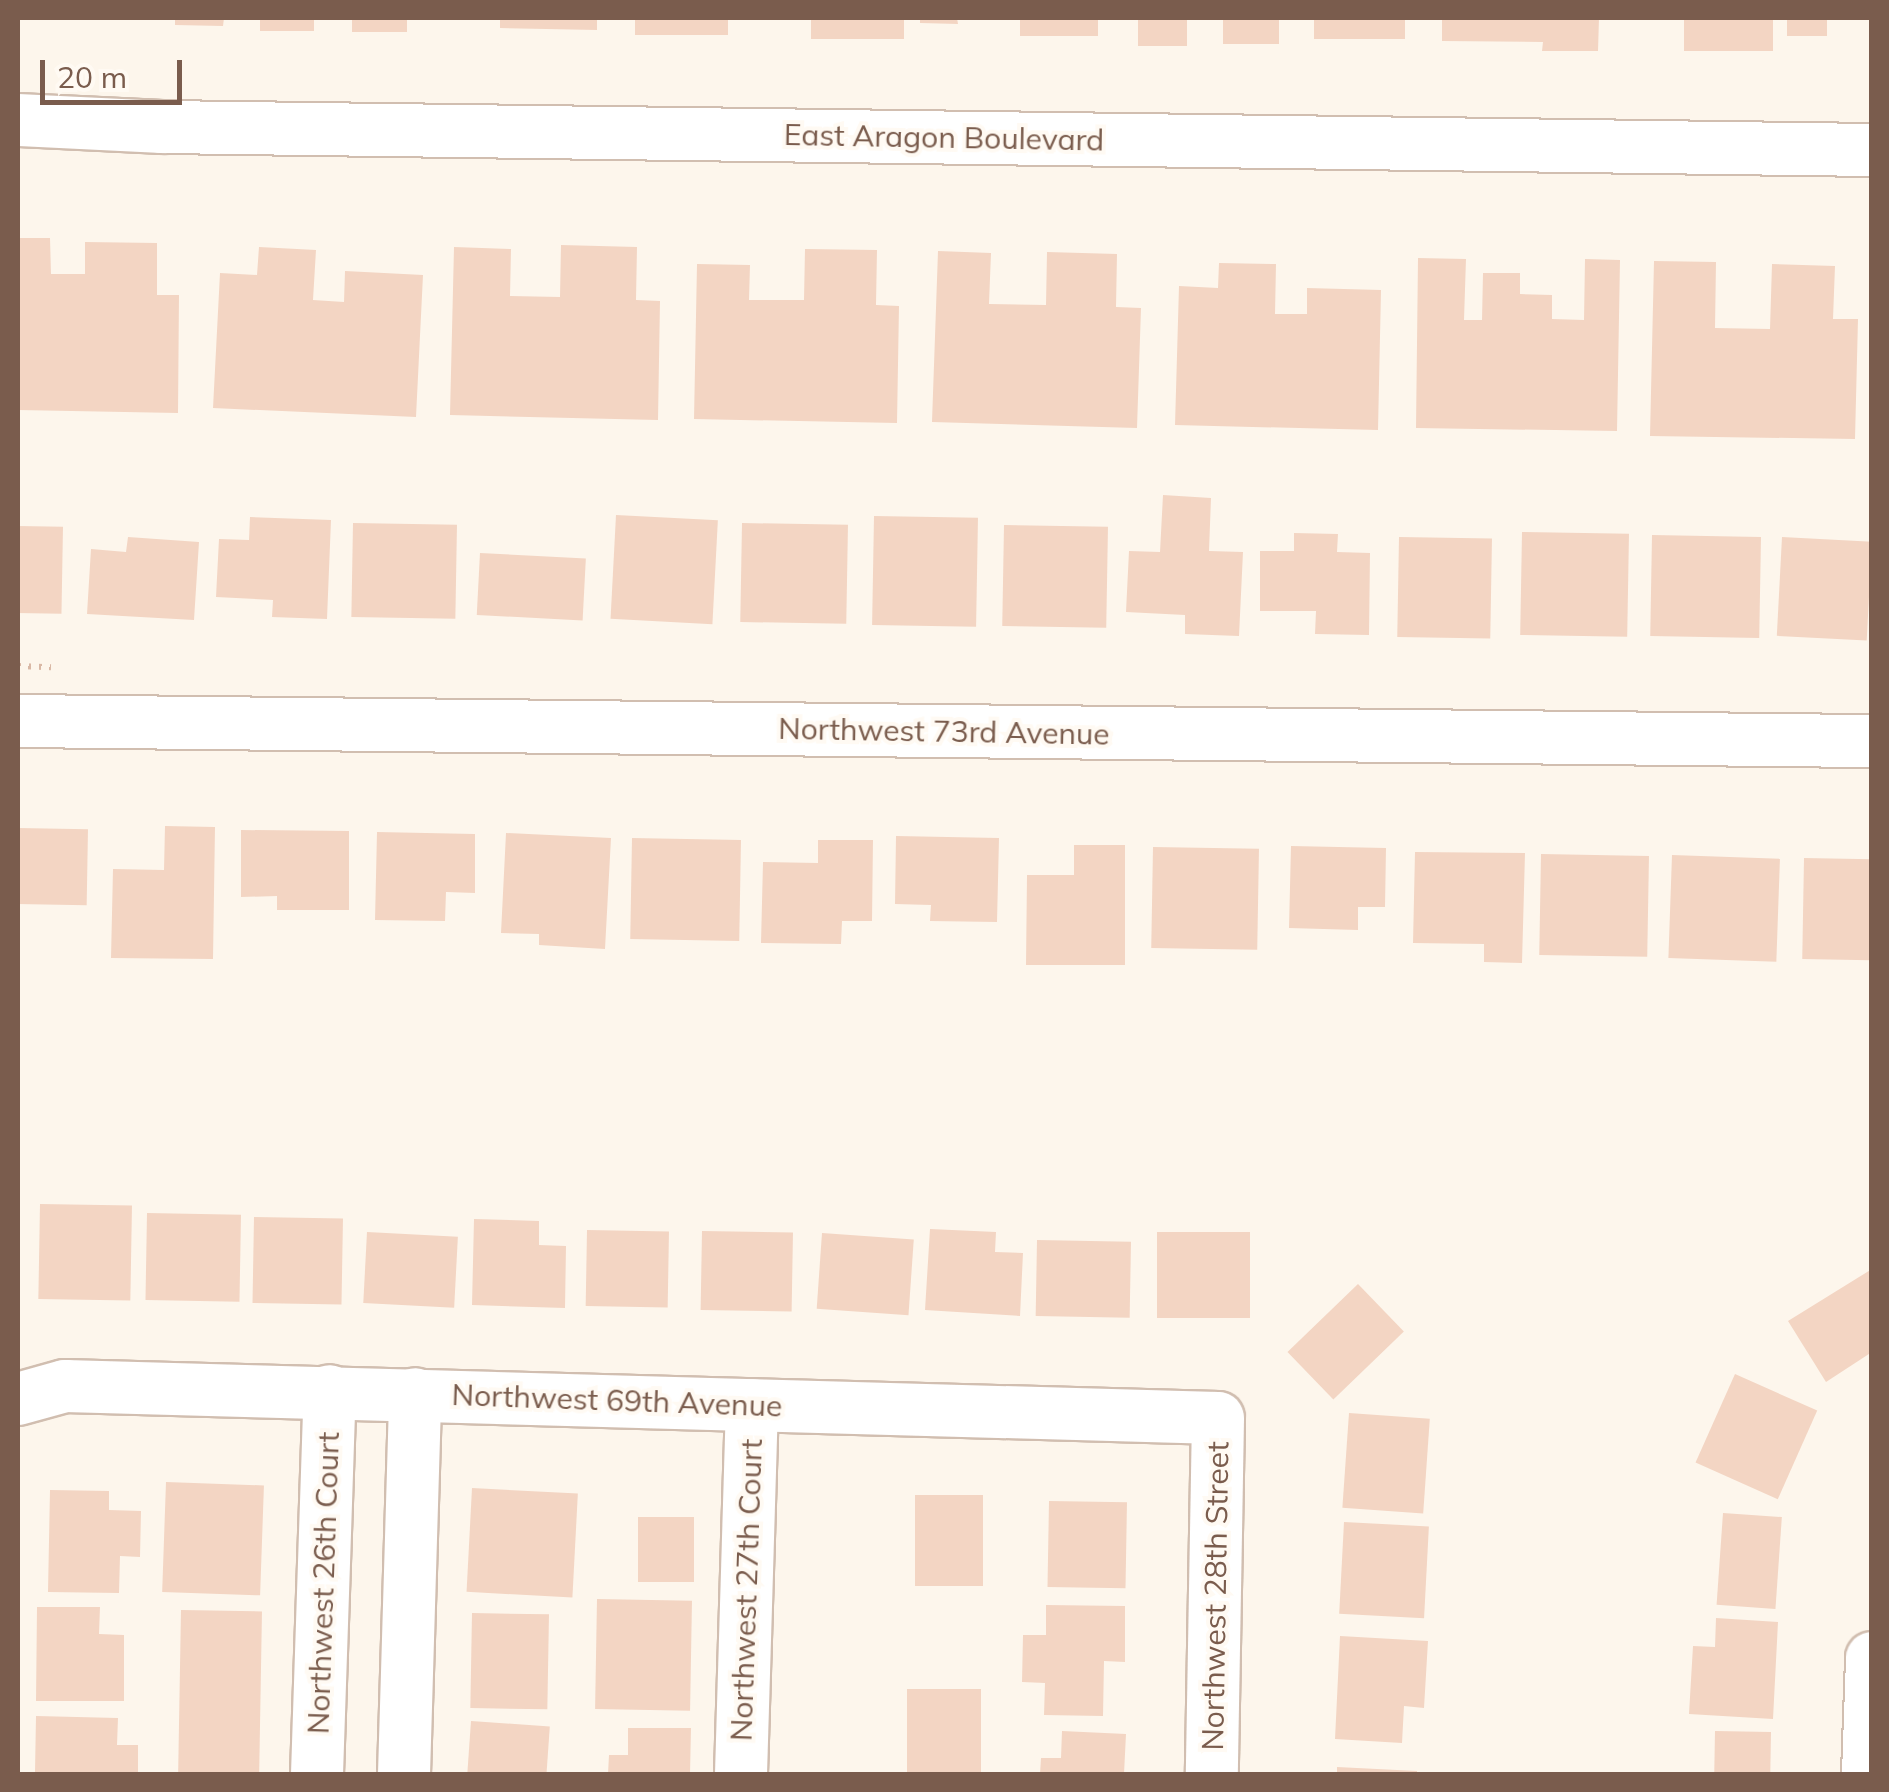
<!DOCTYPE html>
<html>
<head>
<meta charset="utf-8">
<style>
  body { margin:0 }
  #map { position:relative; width:1889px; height:1792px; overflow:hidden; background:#fdf6ec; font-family:Mulish,sans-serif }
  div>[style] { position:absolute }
  .building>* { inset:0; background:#f3d5c3; transform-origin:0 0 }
  .path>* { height:6px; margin-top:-3px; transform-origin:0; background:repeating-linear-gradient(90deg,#d9b8a5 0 2.5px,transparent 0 10.5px) }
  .roads { filter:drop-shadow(2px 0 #d1beb0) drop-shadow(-2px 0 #d1beb0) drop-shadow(0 2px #d1beb0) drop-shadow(0 -2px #d1beb0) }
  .street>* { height:52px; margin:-26px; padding:0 26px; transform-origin:26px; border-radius:26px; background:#fff }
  span { translate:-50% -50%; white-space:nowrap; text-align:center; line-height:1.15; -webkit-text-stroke:8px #fffaf3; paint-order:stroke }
  .street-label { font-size:30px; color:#7a5c4d }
  .frame { position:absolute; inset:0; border:20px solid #7a5c4d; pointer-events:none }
  .scale { position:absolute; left:40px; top:60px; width:142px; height:45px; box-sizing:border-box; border:5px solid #7a5c4d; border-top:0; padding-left:12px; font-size:30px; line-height:35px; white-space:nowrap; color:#7a5c4d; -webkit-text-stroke:8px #fffaf3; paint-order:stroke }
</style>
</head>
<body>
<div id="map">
  <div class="building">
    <div style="clip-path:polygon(175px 18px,224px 18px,223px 26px,175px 25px)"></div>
    <div style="left:260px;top:18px;width:54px;height:13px"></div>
    <div style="left:352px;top:18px;width:55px;height:14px"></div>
    <div style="clip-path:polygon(500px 18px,597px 18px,597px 30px,500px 28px)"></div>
    <div style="left:635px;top:18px;width:93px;height:17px"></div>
    <div style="left:811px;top:18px;width:93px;height:21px"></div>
    <div style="clip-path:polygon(920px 18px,957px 18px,958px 24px,920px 23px)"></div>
    <div style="left:1020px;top:18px;width:78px;height:18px"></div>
    <div style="left:1138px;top:18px;width:49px;height:28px"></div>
    <div style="left:1223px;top:18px;width:56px;height:26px"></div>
    <div style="left:1314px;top:18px;width:91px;height:21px"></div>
    <div style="clip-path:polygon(1442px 18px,1599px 18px,1598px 51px,1542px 51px,1543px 42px,1442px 41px)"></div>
    <div style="left:1684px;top:18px;width:89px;height:33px"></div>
    <div style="left:1787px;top:18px;width:40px;height:18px"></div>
    <div style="clip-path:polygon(18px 238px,50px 238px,51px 274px,85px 274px,85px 242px,157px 243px,157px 295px,179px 295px,178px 413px,18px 410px)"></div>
    <div style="clip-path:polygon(561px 245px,637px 247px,636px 300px,660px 301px,658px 420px,450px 415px,454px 247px,511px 249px,510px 296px,560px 297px)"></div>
    <div style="clip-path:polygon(259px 247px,316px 250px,313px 300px,344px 302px,345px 271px,423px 275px,416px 417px,213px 408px,220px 273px,257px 275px)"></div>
    <div style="clip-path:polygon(805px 249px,877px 250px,876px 305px,899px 306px,897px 423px,694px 419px,697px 264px,750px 265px,749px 300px,804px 300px)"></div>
    <div style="clip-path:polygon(938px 251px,991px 253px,989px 304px,1046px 305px,1047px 252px,1117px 254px,1116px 307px,1141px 308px,1137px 428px,932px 422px)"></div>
    <div style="clip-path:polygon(1418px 258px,1466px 259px,1464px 320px,1482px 320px,1483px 273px,1520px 273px,1520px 294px,1552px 295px,1552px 319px,1584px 320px,1585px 259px,1620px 260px,1617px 431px,1416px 428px)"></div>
    <div style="clip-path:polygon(1654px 261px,1716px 262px,1715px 328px,1770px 329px,1772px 264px,1835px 266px,1833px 319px,1858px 319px,1855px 439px,1650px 436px)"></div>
    <div style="clip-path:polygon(1219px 263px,1276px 264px,1275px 314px,1307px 314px,1307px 288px,1381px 290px,1378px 430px,1175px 425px,1179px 286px,1218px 288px)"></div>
    <div style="clip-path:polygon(1163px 495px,1211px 498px,1209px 551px,1243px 552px,1239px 636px,1185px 634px,1185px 615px,1126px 612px,1129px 551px,1160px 552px)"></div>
    <div style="left:616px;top:515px;width:102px;height:104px;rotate:3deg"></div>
    <div style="left:874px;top:516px;width:104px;height:109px;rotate:1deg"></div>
    <div style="clip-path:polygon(250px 517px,331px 520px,327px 619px,272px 617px,273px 600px,216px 597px,219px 539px,249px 540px)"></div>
    <div style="left:353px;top:523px;width:104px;height:94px;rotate:1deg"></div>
    <div style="left:742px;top:523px;width:106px;height:99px;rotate:1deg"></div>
    <div style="left:1004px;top:525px;width:104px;height:101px;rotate:1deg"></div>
    <div style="left:18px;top:526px;width:45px;height:87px;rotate:1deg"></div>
    <div style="left:1522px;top:532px;width:107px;height:103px;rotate:1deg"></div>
    <div style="clip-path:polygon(1294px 533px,1338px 534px,1337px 552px,1370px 553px,1369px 635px,1315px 634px,1316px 611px,1260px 611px,1260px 551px,1294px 551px)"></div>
    <div style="left:1652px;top:535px;width:109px;height:101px;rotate:1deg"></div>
    <div style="clip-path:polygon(128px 537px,199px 542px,194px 620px,87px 614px,91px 549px,126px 552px)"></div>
    <div style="left:1399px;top:537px;width:93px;height:100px;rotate:1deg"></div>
    <div style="left:1782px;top:537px;width:90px;height:99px;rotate:3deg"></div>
    <div style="left:480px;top:553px;width:106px;height:62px;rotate:3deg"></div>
    <div style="clip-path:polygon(165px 826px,215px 827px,213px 959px,111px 958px,113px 869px,164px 870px)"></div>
    <div style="left:18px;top:828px;width:70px;height:76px;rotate:1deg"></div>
    <div style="clip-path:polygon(241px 830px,349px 831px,349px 910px,277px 910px,277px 896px,241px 897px)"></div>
    <div style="clip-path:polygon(377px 832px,475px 834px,475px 893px,446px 892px,445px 921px,375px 920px)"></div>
    <div style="clip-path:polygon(506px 833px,611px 838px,605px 949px,539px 945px,539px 934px,501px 933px)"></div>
    <div style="clip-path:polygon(896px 836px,999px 838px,997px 922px,930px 921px,931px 905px,895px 904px)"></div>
    <div style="left:632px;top:838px;width:109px;height:101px;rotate:1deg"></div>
    <div style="clip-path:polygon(818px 840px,873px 840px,872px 921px,842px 921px,841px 944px,761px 943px,763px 862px,818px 863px)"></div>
    <div style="clip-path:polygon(1074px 845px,1125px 845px,1125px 965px,1026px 965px,1027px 875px,1074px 875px)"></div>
    <div style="clip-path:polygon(1291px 846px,1386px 848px,1385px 907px,1358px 907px,1358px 930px,1289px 928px)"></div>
    <div style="left:1153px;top:847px;width:106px;height:101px;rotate:1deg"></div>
    <div style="clip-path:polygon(1415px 852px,1525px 853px,1522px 963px,1484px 962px,1484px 944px,1413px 943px)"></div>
    <div style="left:1541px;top:854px;width:108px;height:101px;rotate:1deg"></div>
    <div style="left:1672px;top:855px;width:108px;height:103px;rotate:2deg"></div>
    <div style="left:1804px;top:858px;width:68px;height:101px;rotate:1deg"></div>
    <div style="left:40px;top:1204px;width:92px;height:95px;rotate:1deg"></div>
    <div style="left:147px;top:1213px;width:94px;height:87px;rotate:1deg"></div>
    <div style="left:254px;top:1217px;width:89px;height:86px;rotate:1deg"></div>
    <div style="clip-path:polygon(474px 1219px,539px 1221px,539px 1245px,566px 1246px,565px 1308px,472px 1305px)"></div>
    <div style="clip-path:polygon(930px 1229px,996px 1232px,995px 1252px,1023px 1253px,1020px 1316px,925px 1310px)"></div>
    <div style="left:587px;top:1230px;width:82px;height:76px;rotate:1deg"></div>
    <div style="left:702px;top:1231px;width:91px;height:79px;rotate:1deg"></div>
    <div style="left:367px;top:1232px;width:91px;height:71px;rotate:3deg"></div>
    <div style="left:1157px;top:1232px;width:93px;height:86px"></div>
    <div style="left:822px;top:1233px;width:92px;height:76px;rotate:4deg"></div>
    <div style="left:1037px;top:1240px;width:94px;height:76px;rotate:1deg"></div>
    <div style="clip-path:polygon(1872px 1269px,1872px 1352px,1826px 1382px,1788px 1321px)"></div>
    <div style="left:1358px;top:1284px;width:66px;height:98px;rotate:46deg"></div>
    <div style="left:1735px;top:1374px;width:90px;height:97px;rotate:24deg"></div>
    <div style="left:1349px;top:1413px;width:81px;height:95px;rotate:4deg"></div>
    <div style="left:166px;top:1482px;width:98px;height:110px;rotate:2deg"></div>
    <div style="left:472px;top:1488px;width:106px;height:104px;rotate:3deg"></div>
    <div style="clip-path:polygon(50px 1490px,109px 1491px,109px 1510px,141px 1511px,140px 1557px,120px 1556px,119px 1593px,48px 1592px)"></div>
    <div style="left:915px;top:1495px;width:68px;height:91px"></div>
    <div style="left:1049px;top:1501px;width:78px;height:86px;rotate:1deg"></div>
    <div style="left:1723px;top:1513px;width:59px;height:92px;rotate:4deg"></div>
    <div style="left:638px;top:1517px;width:56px;height:65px"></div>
    <div style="left:1344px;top:1522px;width:85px;height:92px;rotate:3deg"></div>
    <div style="left:597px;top:1599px;width:95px;height:110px;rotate:1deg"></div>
    <div style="clip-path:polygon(1046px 1605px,1125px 1606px,1125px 1662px,1104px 1661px,1103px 1716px,1044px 1715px,1045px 1683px,1022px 1682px,1023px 1635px,1046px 1635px)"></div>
    <div style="clip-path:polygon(37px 1607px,100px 1607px,99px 1634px,124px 1635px,124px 1701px,36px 1701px)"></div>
    <div style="left:181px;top:1610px;width:81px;height:164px;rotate:1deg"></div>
    <div style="left:472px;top:1613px;width:77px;height:95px;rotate:1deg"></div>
    <div style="clip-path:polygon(1716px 1618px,1778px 1622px,1773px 1719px,1689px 1714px,1693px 1646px,1715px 1647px)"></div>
    <div style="clip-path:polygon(1340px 1636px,1428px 1641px,1424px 1708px,1404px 1706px,1402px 1743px,1335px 1739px)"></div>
    <div style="left:907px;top:1689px;width:74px;height:85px"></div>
    <div style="clip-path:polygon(36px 1716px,118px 1718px,117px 1745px,138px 1745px,138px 1774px,35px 1772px)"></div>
    <div style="left:471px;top:1721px;width:79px;height:53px;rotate:4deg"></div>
    <div style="clip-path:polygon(628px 1728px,691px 1728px,690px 1774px,608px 1774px,609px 1755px,628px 1755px)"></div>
    <div style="clip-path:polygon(1062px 1731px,1126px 1734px,1124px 1774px,1040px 1774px,1041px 1758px,1061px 1758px)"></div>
    <div style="left:1715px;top:1731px;width:56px;height:43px;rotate:1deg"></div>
    <div style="clip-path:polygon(1337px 1767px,1417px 1771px,1417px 1774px,1337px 1774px)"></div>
  </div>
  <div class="path">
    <div style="left:18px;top:666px;width:33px;rotate:2deg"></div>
  </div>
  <div class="roads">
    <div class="street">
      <div style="left:18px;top:120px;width:144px;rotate:2.8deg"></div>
      <div style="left:162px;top:127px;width:1710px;rotate:0.77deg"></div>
      <div style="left:18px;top:721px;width:1854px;rotate:0.62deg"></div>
      <div style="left:18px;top:1399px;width:49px;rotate:-15.5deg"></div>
      <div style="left:65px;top:1386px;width:1153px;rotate:1.59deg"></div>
      <div style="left:1218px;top:1418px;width:356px;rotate:91deg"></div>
      <div style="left:317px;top:1774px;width:383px;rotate:-88.1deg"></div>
      <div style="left:404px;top:1774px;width:380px;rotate:-88.3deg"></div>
      <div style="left:741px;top:1774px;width:369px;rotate:-88.3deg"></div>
      <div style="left:1868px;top:1774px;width:116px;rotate:-88deg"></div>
    </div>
  </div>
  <div class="street-label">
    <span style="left:944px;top:137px;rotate:1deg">East Aragon Boulevard</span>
    <span style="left:944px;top:731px;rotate:1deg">Northwest 73rd Avenue</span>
    <span style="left:617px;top:1400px;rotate:2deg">Northwest 69th Avenue</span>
    <span style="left:323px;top:1583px;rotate:-88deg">Northwest 26th Court</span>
    <span style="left:746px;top:1590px;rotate:-88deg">Northwest 27th Court</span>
    <span style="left:1215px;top:1596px;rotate:-89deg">Northwest 28th Street</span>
  </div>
  <div class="frame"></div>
  <div class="scale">20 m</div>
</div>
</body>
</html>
